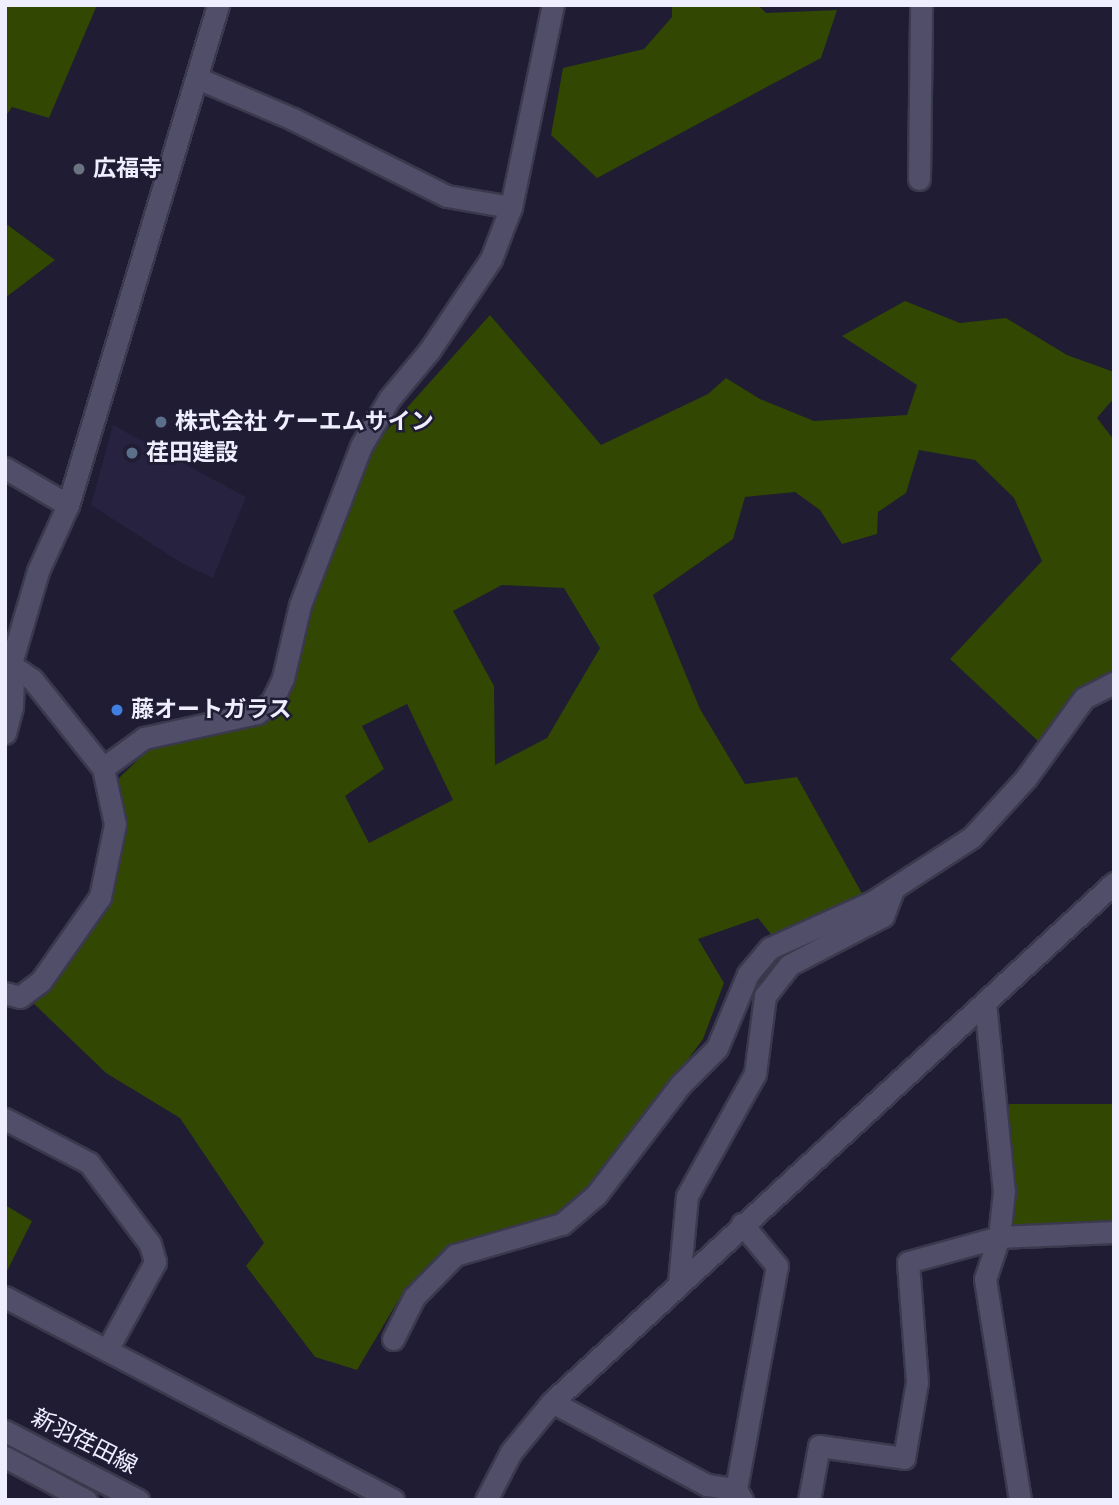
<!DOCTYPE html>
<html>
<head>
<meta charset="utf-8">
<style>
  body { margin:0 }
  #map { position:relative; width:1119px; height:1505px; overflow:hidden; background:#1f1c34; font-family:"Roboto Serif","Noto Sans JP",serif }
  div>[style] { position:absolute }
  .built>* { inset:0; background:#262240 }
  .green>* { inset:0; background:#314702; transform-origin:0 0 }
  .roads { filter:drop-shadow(2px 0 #3b394d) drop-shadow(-2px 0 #3b394d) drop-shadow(0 2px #3b394d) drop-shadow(0 -2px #3b394d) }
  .minor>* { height:21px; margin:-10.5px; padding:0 10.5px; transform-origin:10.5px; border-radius:10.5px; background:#504e68 }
  .dots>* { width:19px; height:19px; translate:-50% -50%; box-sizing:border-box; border:4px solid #1f1c34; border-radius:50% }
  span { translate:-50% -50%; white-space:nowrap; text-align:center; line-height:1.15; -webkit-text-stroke:5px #1f1c34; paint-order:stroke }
  .poi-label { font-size:23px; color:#eeeefe; font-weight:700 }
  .left { translate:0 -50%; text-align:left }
  .street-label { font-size:23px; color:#eeeefe }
  .frame { position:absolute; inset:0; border:7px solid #eeeefe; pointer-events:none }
</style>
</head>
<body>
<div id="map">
  <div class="built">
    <div style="clip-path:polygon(113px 425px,246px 497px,213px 578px,183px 564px,91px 505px)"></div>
  </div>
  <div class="green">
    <div style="clip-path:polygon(5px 5px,97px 5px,49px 118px,12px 107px,5px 117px)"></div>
    <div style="clip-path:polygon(672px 5px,758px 5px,766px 13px,837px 10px,821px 58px,597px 178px,551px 135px,563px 68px,644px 49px,672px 17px)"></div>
    <div style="clip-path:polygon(5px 223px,55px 260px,5px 298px)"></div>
    <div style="clip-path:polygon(evenodd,905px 301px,960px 323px,1006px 318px,1067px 355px,1114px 372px,1114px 398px,1097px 418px,1114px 440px,1114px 675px,1040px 743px,950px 659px,1042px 561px,1014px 498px,975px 460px,919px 450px,906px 493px,878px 512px,877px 534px,842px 544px,820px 510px,795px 492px,745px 497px,733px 539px,653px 595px,700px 709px,745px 784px,797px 777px,864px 897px,774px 938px,758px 918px,698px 939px,724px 983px,703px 1039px,594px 1187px,559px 1220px,450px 1252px,398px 1301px,357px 1370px,315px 1357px,246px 1266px,264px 1243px,180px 1118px,106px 1073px,30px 1000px,91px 918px,115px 782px,153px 745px,250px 721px,295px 669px,311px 595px,329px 543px,379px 439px,490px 315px,601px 445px,708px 394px,726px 378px,760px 399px,814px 421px,907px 415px,917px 385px,842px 336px,905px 301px,502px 585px,564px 588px,600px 648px,547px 738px,495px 765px,494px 686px,453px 611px,502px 585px,905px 301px,407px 704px,453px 800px,369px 843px,345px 796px,384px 769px,362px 726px,407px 704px)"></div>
    <div style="left:1009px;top:1104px;width:105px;height:122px"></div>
    <div style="clip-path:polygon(5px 1205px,32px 1221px,6px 1273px,5px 1273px)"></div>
  </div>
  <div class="roads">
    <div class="minor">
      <div style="left:197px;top:78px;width:104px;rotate:23.1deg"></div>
      <div style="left:293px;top:119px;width:172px;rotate:26.6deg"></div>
      <div style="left:447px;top:196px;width:65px;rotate:9.8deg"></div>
      <div style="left:919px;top:179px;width:174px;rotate:-89.3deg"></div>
      <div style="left:5px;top:468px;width:73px;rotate:30.4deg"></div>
      <div style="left:5px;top:661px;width:32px;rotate:34deg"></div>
      <div style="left:32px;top:679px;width:114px;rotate:51.4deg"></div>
      <div style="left:103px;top:768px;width:57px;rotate:77.9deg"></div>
      <div style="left:115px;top:824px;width:75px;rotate:101.6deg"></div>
      <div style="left:100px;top:897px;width:103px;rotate:125.1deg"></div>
      <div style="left:41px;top:981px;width:26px;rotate:143deg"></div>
      <div style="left:20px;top:997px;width:16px;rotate:-165deg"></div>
      <div style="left:5px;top:684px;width:118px;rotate:-73.7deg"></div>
      <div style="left:38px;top:571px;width:72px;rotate:-65.6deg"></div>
      <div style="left:68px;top:505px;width:522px;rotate:-73.3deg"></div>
      <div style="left:5px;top:733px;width:28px;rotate:-75deg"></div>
      <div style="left:12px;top:706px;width:37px;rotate:-88deg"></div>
      <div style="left:103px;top:768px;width:51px;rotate:-36.2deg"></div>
      <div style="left:144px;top:738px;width:116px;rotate:-12.5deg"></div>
      <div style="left:257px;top:713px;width:17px;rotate:-36deg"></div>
      <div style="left:271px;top:703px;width:28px;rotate:-64deg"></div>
      <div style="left:283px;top:678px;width:75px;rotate:-76.9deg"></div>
      <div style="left:300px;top:605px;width:170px;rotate:-69deg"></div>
      <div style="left:361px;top:446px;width:55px;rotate:-59.2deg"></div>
      <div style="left:389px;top:399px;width:62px;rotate:-50.2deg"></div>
      <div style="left:429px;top:351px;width:111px;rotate:-56deg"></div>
      <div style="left:491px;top:259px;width:56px;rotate:-69deg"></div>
      <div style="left:511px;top:207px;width:206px;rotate:-78.3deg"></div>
      <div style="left:985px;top:1002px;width:190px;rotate:84.3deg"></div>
      <div style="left:1004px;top:1191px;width:46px;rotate:96.2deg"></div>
      <div style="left:999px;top:1237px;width:44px;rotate:108.4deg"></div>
      <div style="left:985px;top:1279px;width:224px;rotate:81deg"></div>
      <div style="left:5px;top:1119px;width:95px;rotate:27.6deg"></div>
      <div style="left:89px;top:1163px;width:101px;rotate:53deg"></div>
      <div style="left:150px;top:1244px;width:19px;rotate:74deg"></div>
      <div style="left:155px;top:1262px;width:100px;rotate:118.6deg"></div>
      <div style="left:679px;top:1282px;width:86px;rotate:-84.7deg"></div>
      <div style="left:687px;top:1196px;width:140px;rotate:-60.9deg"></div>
      <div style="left:755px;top:1074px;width:79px;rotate:-82.7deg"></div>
      <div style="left:765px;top:996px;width:39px;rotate:-52deg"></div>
      <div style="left:789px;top:965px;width:106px;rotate:-27.5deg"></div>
      <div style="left:883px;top:916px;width:30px;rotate:-69deg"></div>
      <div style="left:5px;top:1297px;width:438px;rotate:27.6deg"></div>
      <div style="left:393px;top:1339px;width:47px;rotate:-63.4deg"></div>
      <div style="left:414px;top:1297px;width:59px;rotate:-45.7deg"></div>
      <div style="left:455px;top:1255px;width:111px;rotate:-16.2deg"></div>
      <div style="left:562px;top:1224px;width:45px;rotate:-40.5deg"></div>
      <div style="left:596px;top:1195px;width:138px;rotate:-52.6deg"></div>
      <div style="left:680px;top:1085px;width:52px;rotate:-45deg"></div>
      <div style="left:717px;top:1048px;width:80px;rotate:-67.3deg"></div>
      <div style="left:748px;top:974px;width:34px;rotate:-50deg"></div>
      <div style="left:770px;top:948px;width:112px;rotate:-24.3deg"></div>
      <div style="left:872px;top:902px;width:119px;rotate:-33deg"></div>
      <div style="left:972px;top:837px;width:80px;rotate:-47.5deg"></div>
      <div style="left:1026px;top:778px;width:99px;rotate:-54.1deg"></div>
      <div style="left:1084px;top:698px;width:34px;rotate:-27deg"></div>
      <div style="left:552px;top:1402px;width:176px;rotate:28.2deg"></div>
      <div style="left:707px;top:1485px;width:29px;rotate:8deg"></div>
      <div style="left:736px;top:1489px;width:13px;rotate:61deg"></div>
      <div style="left:5px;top:1431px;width:150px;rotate:27.4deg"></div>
      <div style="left:5px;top:1457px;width:92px;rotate:28deg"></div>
      <div style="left:736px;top:1489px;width:227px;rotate:-79.6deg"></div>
      <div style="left:777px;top:1266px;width:55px;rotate:-129.8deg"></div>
      <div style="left:486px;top:1500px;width:54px;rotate:-62.5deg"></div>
      <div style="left:511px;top:1452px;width:65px;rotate:-50.6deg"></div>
      <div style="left:552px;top:1402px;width:765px;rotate:-42.72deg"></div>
      <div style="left:809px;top:1500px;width:55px;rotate:-79.5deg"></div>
      <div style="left:819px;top:1446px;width:86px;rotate:8deg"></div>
      <div style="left:904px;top:1458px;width:77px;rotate:-80.3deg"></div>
      <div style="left:917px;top:1382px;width:120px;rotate:-94.3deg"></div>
      <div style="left:908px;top:1262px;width:94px;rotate:-15.4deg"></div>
      <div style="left:999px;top:1237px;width:115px;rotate:-2.5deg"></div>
    </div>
  </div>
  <div class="dots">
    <div style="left:79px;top:169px;background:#6b7280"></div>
    <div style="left:161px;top:422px;background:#5c6f8a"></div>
    <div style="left:132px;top:453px;background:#5c6f8a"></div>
    <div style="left:117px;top:710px;background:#3f7fe0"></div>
  </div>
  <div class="poi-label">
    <span class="left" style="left:93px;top:169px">広福寺</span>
    <span class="left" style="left:175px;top:422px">株式会社 ケーエムサイン</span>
    <span class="left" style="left:146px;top:453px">荏田建設</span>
    <span class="left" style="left:131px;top:710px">藤オートガラス</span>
  </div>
  <div class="street-label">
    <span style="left:84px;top:1442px;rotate:27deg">新羽荏田線</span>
  </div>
  <div class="frame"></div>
</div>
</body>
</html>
